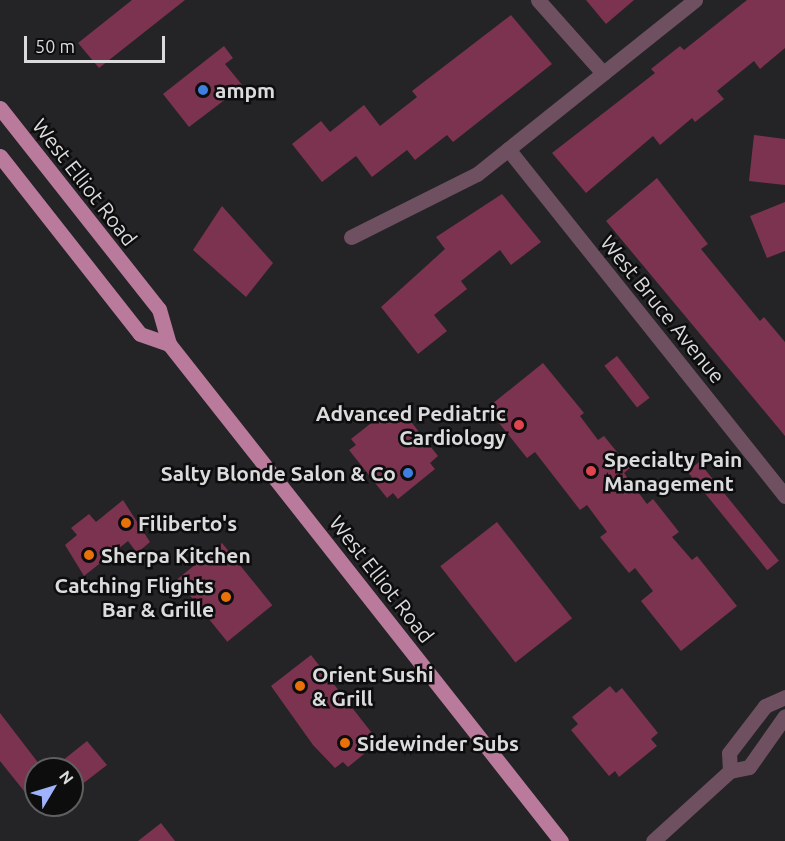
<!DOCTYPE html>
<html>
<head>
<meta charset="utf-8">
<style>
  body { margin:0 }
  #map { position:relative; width:785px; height:841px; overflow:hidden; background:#242326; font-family:Ubuntu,sans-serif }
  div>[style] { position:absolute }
  .building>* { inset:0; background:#7c3350; transform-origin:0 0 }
  .minor>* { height:15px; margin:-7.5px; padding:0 7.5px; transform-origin:7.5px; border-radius:7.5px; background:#6e5060 }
  .major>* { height:15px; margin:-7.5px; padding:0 7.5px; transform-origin:7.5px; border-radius:7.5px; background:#b97a9c }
  .dots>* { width:16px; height:16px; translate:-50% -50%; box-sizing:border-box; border:3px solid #0d0d0e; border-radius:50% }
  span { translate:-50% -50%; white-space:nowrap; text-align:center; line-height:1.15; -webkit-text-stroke:5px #0d0d0e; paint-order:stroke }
  .poi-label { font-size:21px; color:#dbdadc; font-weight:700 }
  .left { translate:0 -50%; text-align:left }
  .right { translate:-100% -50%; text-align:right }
  .street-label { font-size:21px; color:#dbdadc }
  .north { position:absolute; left:24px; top:757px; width:60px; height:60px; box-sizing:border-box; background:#0d0d0e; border:2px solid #5f5f60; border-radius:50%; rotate:52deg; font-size:16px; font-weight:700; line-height:24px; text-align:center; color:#dbdadc }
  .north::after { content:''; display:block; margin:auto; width:21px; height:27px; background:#9fb3fd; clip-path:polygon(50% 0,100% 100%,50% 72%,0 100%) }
  .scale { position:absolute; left:24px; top:36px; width:141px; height:27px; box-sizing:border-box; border:3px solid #dbdadc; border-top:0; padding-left:8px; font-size:18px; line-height:21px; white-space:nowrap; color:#dbdadc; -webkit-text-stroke:4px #0d0d0e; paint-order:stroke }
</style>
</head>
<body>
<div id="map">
  <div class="building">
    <div style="clip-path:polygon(132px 0,185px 0,99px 68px,78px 43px)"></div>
    <div style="clip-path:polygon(586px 0,634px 0,606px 24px)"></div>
    <div style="clip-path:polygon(747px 0,785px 0,785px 48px,760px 69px,754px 61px,717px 91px,724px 99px,695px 122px,692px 118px,660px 145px,653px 136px,586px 193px,552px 153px,655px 73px,651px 69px,680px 46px,684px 50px)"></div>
    <div style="clip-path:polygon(511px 15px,552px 64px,453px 142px,447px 135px,415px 160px,407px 150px,372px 177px,356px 156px,322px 182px,292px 144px,321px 121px,330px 132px,364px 105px,380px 126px,417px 97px,412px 91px)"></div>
    <div style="clip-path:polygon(224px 46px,233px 58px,225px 64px,243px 86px,189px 127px,163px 94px)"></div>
    <div style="clip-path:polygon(754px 135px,785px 139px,785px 185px,749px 181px)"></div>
    <div style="clip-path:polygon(657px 178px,708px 244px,701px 249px,760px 321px,764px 317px,785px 342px,785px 436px,606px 221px)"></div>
    <div style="clip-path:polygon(502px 194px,541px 242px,511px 265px,500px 250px,461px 281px,467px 289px,434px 315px,447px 331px,418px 354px,381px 307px,445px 249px,436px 237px)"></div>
    <div style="clip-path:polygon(785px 202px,785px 251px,767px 258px,750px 216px)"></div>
    <div style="clip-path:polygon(222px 206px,273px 263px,246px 297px,193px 250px)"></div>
    <div style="left:617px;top:356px;width:53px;height:16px;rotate:52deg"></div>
    <div style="clip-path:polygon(543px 363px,584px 413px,580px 416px,598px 440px,604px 436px,630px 468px,624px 473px,647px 504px,653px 499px,679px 532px,672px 537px,692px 560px,697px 556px,737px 606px,681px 651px,641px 601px,653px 591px,635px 568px,629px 573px,600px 537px,607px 532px,587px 505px,580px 510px,535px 452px,527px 458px,487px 408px)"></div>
    <div style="clip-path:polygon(389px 409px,393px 415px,401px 409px,438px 456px,430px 463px,435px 469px,398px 499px,393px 493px,387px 498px,349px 450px,356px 445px,351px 439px)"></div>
    <div style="left:699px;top:462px;width:127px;height:15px;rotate:51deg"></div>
    <div style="clip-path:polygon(123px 500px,150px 542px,137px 553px,128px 541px,84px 576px,65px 545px,77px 535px,71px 528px,89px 514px,96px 522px)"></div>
    <div style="left:497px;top:522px;width:122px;height:72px;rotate:52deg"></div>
    <div style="left:222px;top:543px;width:80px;height:58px;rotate:51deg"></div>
    <div style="clip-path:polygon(311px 655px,375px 737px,365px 745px,369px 750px,348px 767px,343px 762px,335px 768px,313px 745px,271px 686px)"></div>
    <div style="clip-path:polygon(610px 686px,616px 693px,622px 688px,658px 733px,651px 739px,657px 746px,619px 777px,615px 771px,609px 776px,571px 730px,578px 724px,572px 717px)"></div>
    <div style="clip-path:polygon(0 713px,43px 769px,36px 769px,36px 806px,0 761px)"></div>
    <div style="clip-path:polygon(87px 741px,107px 765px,72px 792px,72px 769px,52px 769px)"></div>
    <div style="clip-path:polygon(161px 823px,175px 841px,138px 841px)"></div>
  </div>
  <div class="minor">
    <div style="left:538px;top:0;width:98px;rotate:48.3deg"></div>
    <div style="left:508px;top:149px;width:444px;rotate:51.4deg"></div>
    <div style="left:351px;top:237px;width:141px;rotate:-26.6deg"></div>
    <div style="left:477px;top:174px;width:279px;rotate:-38.6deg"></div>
    <div style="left:730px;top:771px;width:18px;rotate:-93deg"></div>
    <div style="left:729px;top:753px;width:59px;rotate:-52.5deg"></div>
    <div style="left:765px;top:706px;width:22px;rotate:-24deg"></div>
    <div style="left:653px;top:841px;width:104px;rotate:-42.3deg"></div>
    <div style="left:730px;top:771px;width:19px;rotate:-12deg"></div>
    <div style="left:749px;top:767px;width:62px;rotate:-54.8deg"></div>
  </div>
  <div class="major">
    <div style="left:0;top:108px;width:256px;rotate:51.7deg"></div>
    <div style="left:159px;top:309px;width:36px;rotate:74deg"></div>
    <div style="left:169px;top:344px;width:633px;rotate:51.74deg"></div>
    <div style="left:0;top:156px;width:226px;rotate:51.8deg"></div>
    <div style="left:140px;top:334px;width:31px;rotate:19deg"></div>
  </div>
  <div class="dots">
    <div style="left:203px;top:90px;background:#3f7fe0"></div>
    <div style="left:519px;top:425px;background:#e0444e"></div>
    <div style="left:591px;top:471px;background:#e0444e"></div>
    <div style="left:408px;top:473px;background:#3f7fe0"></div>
    <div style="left:126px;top:523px;background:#e8710a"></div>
    <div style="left:89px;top:555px;background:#e8710a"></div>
    <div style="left:226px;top:597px;background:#e8710a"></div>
    <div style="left:300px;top:686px;background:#e8710a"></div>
    <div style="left:345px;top:743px;background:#e8710a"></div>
  </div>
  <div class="poi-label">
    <span class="left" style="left:215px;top:90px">ampm</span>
    <span class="right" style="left:506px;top:425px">Advanced Pediatric<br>Cardiology</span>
    <span class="left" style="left:604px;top:471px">Specialty Pain<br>Management</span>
    <span class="right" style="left:396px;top:473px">Salty Blonde Salon &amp; Co</span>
    <span class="left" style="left:138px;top:523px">Filiberto's</span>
    <span class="left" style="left:101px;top:555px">Sherpa Kitchen</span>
    <span class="right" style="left:214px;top:597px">Catching Flights<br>Bar &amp; Grille</span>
    <span class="left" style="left:312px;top:686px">Orient Sushi<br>&amp; Grill</span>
    <span class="left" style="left:357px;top:743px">Sidewinder Subs</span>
  </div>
  <div class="street-label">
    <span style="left:85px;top:182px;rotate:52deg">West Elliot Road</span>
    <span style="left:663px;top:309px;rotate:51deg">West Bruce Avenue</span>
    <span style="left:382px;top:579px;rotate:52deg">West Elliot Road</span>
  </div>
  <div class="north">N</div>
  <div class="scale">50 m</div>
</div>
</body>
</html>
